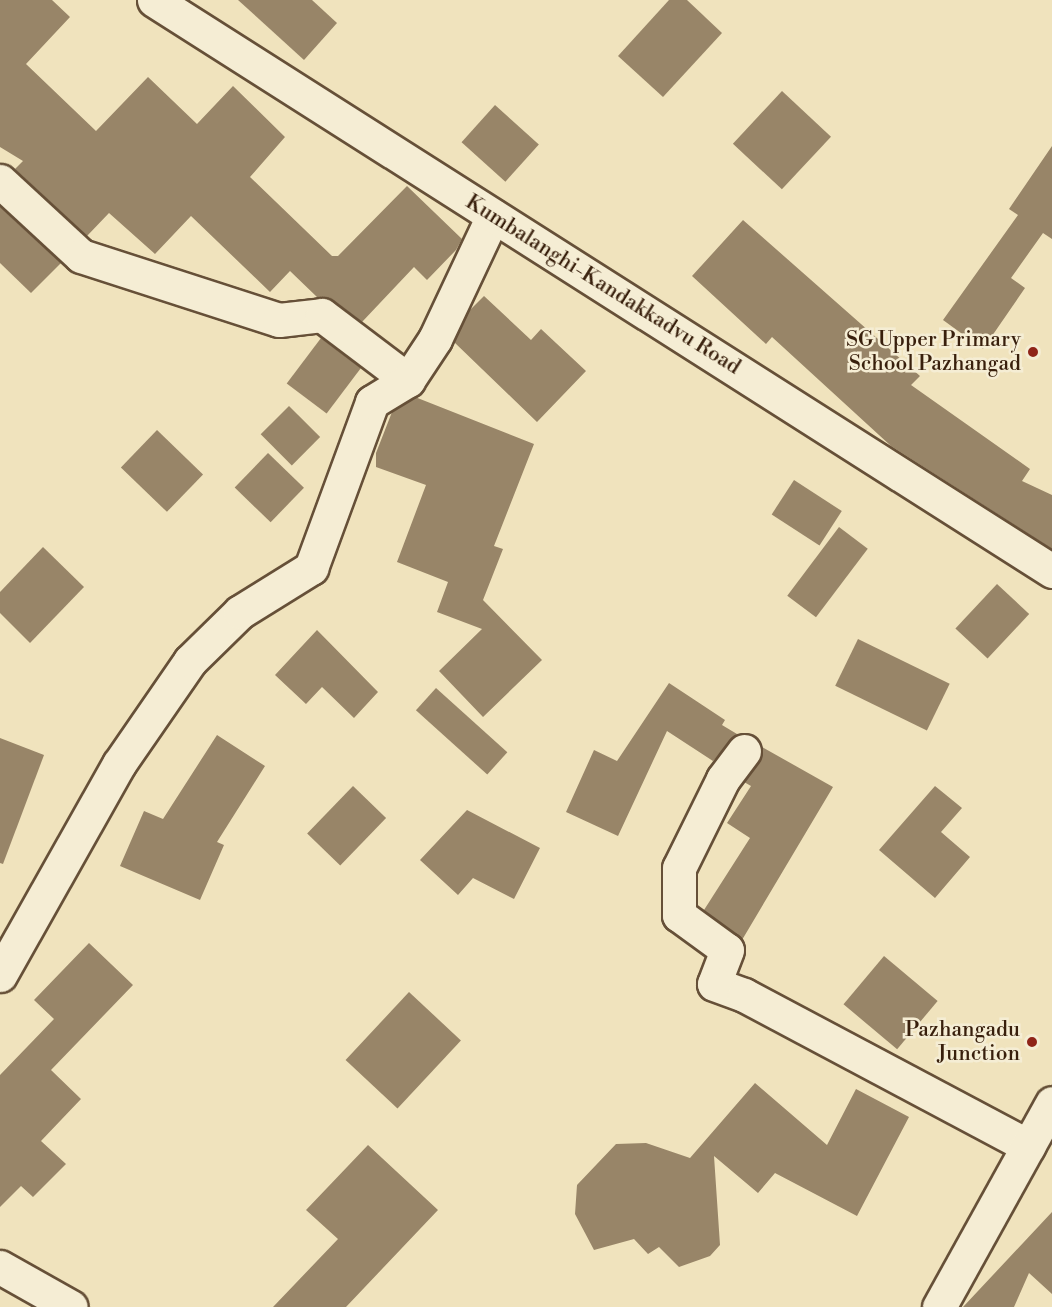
<!DOCTYPE html>
<html>
<head>
<meta charset="utf-8">
<style>
  body { margin:0 }
  #map { position:relative; width:1052px; height:1307px; overflow:hidden; background:#f0e3bd; font-family:"Libre Bodoni",serif }
  div>[style] { position:absolute }
  .building>* { inset:0; background:#988568; transform-origin:0 0 }
  .roads { filter:drop-shadow(2px 0 #665038) drop-shadow(-2px 0 #665038) drop-shadow(0 2px #665038) drop-shadow(0 -2px #665038) }
  .minor>* { height:33px; margin:-16.5px; padding:0 16.5px; transform-origin:16.5px; border-radius:16.5px; background:#f5edd4 }
  .secondary>* { height:33px; margin:-16.5px; padding:0 16.5px; transform-origin:16.5px; border-radius:16.5px; background:#f5edd4 }
  .dots>* { width:16px; height:16px; translate:-50% -50%; box-sizing:border-box; border:3px solid #f5edd4; border-radius:50% }
  span { translate:-50% -50%; white-space:nowrap; text-align:center; line-height:1.15; -webkit-text-stroke:5px #f5edd4; paint-order:stroke }
  .street-label { font-size:21px; color:#381f0c }
  .poi-label { font-size:21px; color:#381f0c }
  .right { translate:-100% -50%; text-align:right }
</style>
</head>
<body>
<div id="map">
  <div class="building">
    <div style="clip-path:polygon(0 0,52px 0,70px 17px,26px 64px,96px 131px,148px 77px,197px 124px,233px 86px,285px 137px,250px 177px,332px 256px,338px 256px,407px 186px,462px 239px,456px 250px,427px 280px,414px 267px,362px 322px,333px 300px,317px 297px,290px 271px,270px 292px,191px 216px,155px 254px,109px 213px,87px 236px,15px 169px,23px 161px,0 147px)"></div>
    <div style="clip-path:polygon(238px 0,312px 0,337px 23px,304px 60px)"></div>
    <div style="clip-path:polygon(669px 0,687px 0,722px 33px,663px 97px,618px 56px)"></div>
    <div style="left:782px;top:91px;width:67px;height:72px;rotate:43deg"></div>
    <div style="left:495px;top:105px;width:59px;height:50px;rotate:42deg"></div>
    <div style="clip-path:polygon(1052px 146px,1052px 239px,1043px 233px,1011px 278px,1025px 288px,983px 349px,943px 320px,1018px 215px,1009px 209px)"></div>
    <div style="clip-path:polygon(0 207px,61px 263px,31px 293px,0 263px)"></div>
    <div style="clip-path:polygon(743px 220px,920px 376px,911px 385px,1030px 469px,1022px 481px,1052px 495px,1052px 549px,891px 446px,772px 337px,766px 344px,692px 276px)"></div>
    <div style="clip-path:polygon(484px 296px,531px 340px,541px 329px,586px 371px,537px 422px,454px 342px,468px 312px)"></div>
    <div style="left:321px;top:338px;width:50px;height:57px;rotate:37deg"></div>
    <div style="clip-path:polygon(415px 397px,534px 444px,494px 546px,503px 549px,483px 600px,542px 660px,483px 717px,439px 671px,482px 629px,437px 612px,448px 582px,397px 562px,426px 485px,376px 467px,376px 453px,392px 412px)"></div>
    <div style="left:289px;top:406px;width:44px;height:40px;rotate:45deg"></div>
    <div style="left:157px;top:430px;width:64px;height:52px;rotate:44deg"></div>
    <div style="left:268px;top:453px;width:50px;height:48px;rotate:44deg"></div>
    <div style="left:794px;top:480px;width:57px;height:41px;rotate:33deg"></div>
    <div style="left:839px;top:527px;width:36px;height:86px;rotate:37deg"></div>
    <div style="clip-path:polygon(43px 547px,84px 587px,30px 643px,0 613px,0 592px)"></div>
    <div style="left:997px;top:584px;width:44px;height:61px;rotate:43deg"></div>
    <div style="clip-path:polygon(317px 630px,378px 692px,354px 718px,322px 687px,306px 704px,275px 675px)"></div>
    <div style="left:858px;top:639px;width:102px;height:52px;rotate:26deg"></div>
    <div style="clip-path:polygon(669px 683px,725px 720px,722px 725px,737px 734px,713px 761px,667px 731px,618px 836px,566px 812px,594px 750px,617px 761px)"></div>
    <div style="left:436px;top:688px;width:96px;height:30px;rotate:42deg"></div>
    <div style="clip-path:polygon(217px 735px,265px 766px,217px 842px,224px 845px,200px 900px,120px 866px,144px 811px,163px 819px)"></div>
    <div style="clip-path:polygon(0 738px,44px 755px,3px 864px,0 863px)"></div>
    <div style="clip-path:polygon(762px 747px,833px 787px,742px 940px,704px 910px,750px 838px,727px 823px,751px 786px,744px 782px,759px 762px)"></div>
    <div style="left:353px;top:786px;width:46px;height:66px;rotate:44deg"></div>
    <div style="clip-path:polygon(935px 786px,962px 808px,941px 832px,970px 857px,935px 898px,879px 850px)"></div>
    <div style="clip-path:polygon(467px 810px,540px 848px,514px 899px,473px 878px,458px 895px,420px 860px)"></div>
    <div style="clip-path:polygon(89px 943px,133px 985px,51px 1070px,81px 1099px,41px 1141px,66px 1164px,33px 1197px,21px 1186px,0 1207px,0 1075px,54px 1019px,34px 1000px)"></div>
    <div style="left:884px;top:956px;width:70px;height:63px;rotate:40deg"></div>
    <div style="left:409px;top:992px;width:71px;height:93px;rotate:43deg"></div>
    <div style="clip-path:polygon(755px 1083px,827px 1145px,856px 1089px,909px 1117px,857px 1216px,775px 1173px,758px 1193px,714px 1156px,720px 1245px,710px 1256px,679px 1267px,659px 1247px,648px 1254px,634px 1239px,594px 1250px,575px 1214px,577px 1185px,616px 1144px,646px 1143px,690px 1158px)"></div>
    <div style="clip-path:polygon(368px 1145px,438px 1210px,346px 1307px,273px 1307px,338px 1239px,306px 1210px)"></div>
    <div style="clip-path:polygon(1052px 1212px,1052px 1294px,1029px 1273px,1014px 1307px,963px 1307px)"></div>
  </div>
  <div class="roads">
    <div class="minor">
      <div style="left:0;top:181px;width:110px;rotate:42.8deg"></div>
      <div style="left:81px;top:256px;width:208px;rotate:17.9deg"></div>
      <div style="left:279px;top:320px;width:43px;rotate:-6.6deg"></div>
      <div style="left:322px;top:315px;width:108px;rotate:37.1deg"></div>
      <div style="left:744px;top:751px;width:35px;rotate:127deg"></div>
      <div style="left:723px;top:779px;width:99px;rotate:116.3deg"></div>
      <div style="left:679px;top:868px;width:47px;rotate:90deg"></div>
      <div style="left:679px;top:915px;width:59px;rotate:36.1deg"></div>
      <div style="left:727px;top:950px;width:36px;rotate:111deg"></div>
      <div style="left:714px;top:984px;width:32px;rotate:20deg"></div>
      <div style="left:744px;top:995px;width:322px;rotate:28deg"></div>
      <div style="left:0;top:975px;width:242px;rotate:-60.6deg"></div>
      <div style="left:119px;top:764px;width:125px;rotate:-55.4deg"></div>
      <div style="left:190px;top:661px;width:70px;rotate:-44.4deg"></div>
      <div style="left:240px;top:612px;width:84px;rotate:-31.8deg"></div>
      <div style="left:311px;top:568px;width:177px;rotate:-69.8deg"></div>
      <div style="left:372px;top:402px;width:42px;rotate:-31.4deg"></div>
      <div style="left:408px;top:380px;width:49px;rotate:-56.6deg"></div>
      <div style="left:435px;top:339px;width:136px;rotate:-64.8deg"></div>
      <div style="left:0;top:1267px;width:81px;rotate:29.4deg"></div>
    </div>
    <div class="secondary">
      <div style="left:154px;top:0;width:1064px;rotate:32.45deg"></div>
      <div style="left:939px;top:1307px;width:233px;rotate:-61deg"></div>
    </div>
  </div>
  <div class="dots">
    <div style="left:1033px;top:352px;background:#8f2418"></div>
    <div style="left:1032px;top:1042px;background:#8f2418"></div>
  </div>
  <div class="street-label">
    <span style="left:603px;top:285px;rotate:32deg">Kumbalanghi-Kandakkadvu Road</span>
  </div>
  <div class="poi-label">
    <span class="right" style="left:1021px;top:352px">SG Upper Primary<br>School Pazhangad</span>
    <span class="right" style="left:1020px;top:1042px">Pazhangadu<br>Junction</span>
  </div>
</div>
</body>
</html>
